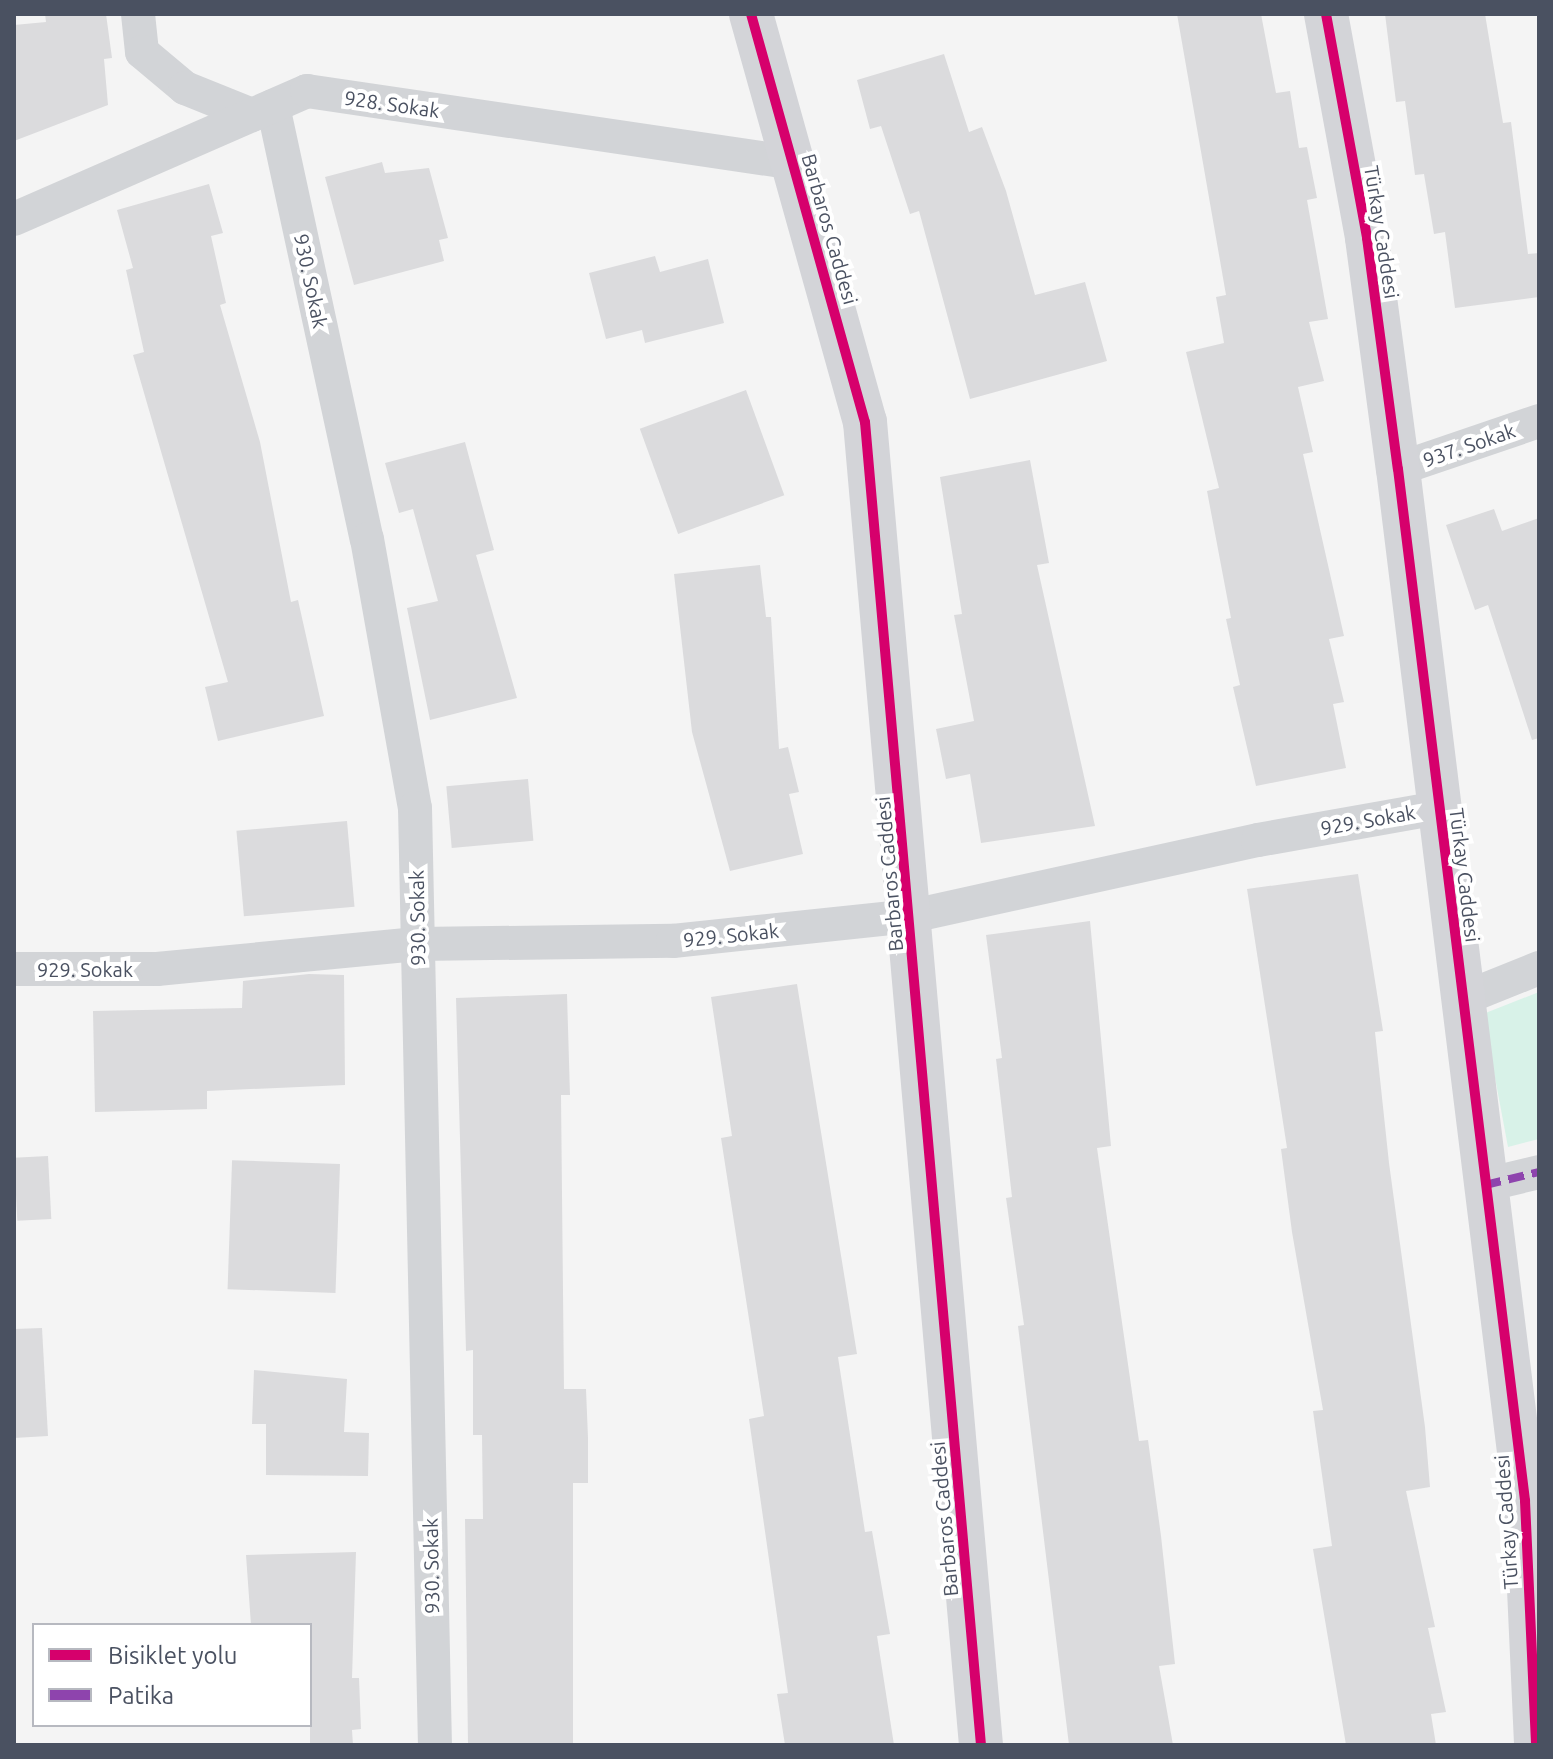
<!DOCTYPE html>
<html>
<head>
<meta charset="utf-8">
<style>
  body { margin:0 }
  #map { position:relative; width:1553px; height:1759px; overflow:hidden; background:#f4f4f4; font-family:Ubuntu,sans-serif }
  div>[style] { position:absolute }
  .green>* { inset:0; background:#d8f2e8 }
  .building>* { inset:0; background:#dbdbdd; transform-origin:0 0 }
  .street>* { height:34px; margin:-17px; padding:0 17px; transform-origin:17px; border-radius:17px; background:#d2d4d7 }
  .secondary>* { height:44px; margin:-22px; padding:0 22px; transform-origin:22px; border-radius:22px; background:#d3d4d8 }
  .quiet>* { height:8px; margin-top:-4px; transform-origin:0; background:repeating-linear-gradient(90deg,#8e44ad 0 16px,transparent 0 24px) }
  .cycleway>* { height:10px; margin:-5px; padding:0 5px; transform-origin:5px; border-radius:5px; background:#d6006c }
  span { translate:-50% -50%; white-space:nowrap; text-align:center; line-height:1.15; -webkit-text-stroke:8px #fff; paint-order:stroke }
  .street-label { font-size:20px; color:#4a5161 }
  .frame { position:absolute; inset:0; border:16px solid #4a5161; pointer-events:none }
  .legend { position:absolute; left:32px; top:1623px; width:280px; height:104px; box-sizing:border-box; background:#fff; border:2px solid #b7b9c0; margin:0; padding:10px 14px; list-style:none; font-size:24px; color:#4a5161 }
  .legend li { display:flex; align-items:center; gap:16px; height:40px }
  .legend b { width:40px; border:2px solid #b7b9c0 }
</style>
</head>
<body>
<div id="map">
  <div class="green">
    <div style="clip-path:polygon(1539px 992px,1539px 1139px,1508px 1147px,1483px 1014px)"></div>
  </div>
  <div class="building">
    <div style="clip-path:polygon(45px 14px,106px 14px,112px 58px,104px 59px,108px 105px,14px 141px,14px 25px,46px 22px)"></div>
    <div style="clip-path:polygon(1177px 14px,1261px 14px,1276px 93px,1290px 91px,1299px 148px,1307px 147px,1317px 198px,1307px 200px,1328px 319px,1309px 322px,1324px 381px,1298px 387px,1313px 452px,1303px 454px,1344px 636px,1329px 639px,1344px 702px,1333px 704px,1346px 768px,1256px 786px,1233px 687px,1240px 685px,1226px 619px,1231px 618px,1207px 491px,1219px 488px,1186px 352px,1224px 343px,1216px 297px,1226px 295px)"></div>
    <div style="clip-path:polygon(1385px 14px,1485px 14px,1503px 123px,1511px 122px,1528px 254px,1539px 253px,1539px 297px,1455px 308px,1445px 232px,1434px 234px,1424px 174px,1415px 175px,1405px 101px,1396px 102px)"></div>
    <div style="clip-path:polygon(944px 54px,969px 132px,982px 127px,1006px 191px,1035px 295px,1085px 282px,1107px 361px,970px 399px,919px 211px,910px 214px,881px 126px,870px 129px,857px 80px)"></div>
    <div style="clip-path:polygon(382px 162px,385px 173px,429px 168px,448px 238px,439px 240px,444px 261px,354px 285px,325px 177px)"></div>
    <div style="clip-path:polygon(209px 184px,223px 233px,211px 236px,226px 303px,220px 305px,260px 442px,291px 602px,298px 600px,324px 716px,218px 741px,205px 687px,228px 682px,133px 355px,144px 352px,126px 270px,133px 268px,117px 210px)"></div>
    <div style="clip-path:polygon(655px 256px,660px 272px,708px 259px,724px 323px,645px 343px,642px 330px,606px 339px,589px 273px)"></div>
    <div style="left:746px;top:390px;width:112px;height:113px;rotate:70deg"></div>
    <div style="clip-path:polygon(465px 442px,494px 550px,476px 555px,517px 698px,430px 720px,407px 608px,438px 601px,413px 509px,399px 513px,385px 463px)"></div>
    <div style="clip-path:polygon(1030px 460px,1049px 563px,1037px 565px,1095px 826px,981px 843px,970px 774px,946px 779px,936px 729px,974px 721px,954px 615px,962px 614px,940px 477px)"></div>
    <div style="clip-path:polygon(1494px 509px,1502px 531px,1539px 518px,1539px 738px,1532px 740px,1488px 605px,1475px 610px,1446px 525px)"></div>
    <div style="clip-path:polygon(760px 565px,766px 617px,771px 617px,779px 749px,788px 747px,799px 792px,789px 794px,803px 854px,730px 871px,692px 732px,674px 574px)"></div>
    <div style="left:528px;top:779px;width:62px;height:82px;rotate:85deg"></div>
    <div style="left:347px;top:821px;width:86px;height:111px;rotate:85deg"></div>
    <div style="clip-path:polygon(1358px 874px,1383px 1031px,1375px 1032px,1389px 1163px,1425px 1427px,1430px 1487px,1406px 1491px,1435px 1627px,1428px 1628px,1446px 1712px,1431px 1714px,1436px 1745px,1346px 1745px,1313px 1549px,1332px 1546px,1313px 1411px,1323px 1410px,1292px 1232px,1281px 1149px,1287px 1148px,1247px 889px)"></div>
    <div style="clip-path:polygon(1090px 921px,1111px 1146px,1097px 1148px,1139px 1441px,1148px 1440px,1161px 1536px,1175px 1664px,1159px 1666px,1173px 1745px,1069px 1745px,1018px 1326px,1024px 1325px,1006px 1198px,1012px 1197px,996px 1059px,1002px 1058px,986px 935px)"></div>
    <div style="clip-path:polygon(309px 974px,344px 975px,345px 1085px,207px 1091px,207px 1109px,95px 1112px,93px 1011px,242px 1008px,243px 981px)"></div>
    <div style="clip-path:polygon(797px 984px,857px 1354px,838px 1357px,865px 1532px,872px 1531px,890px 1634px,877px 1636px,894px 1745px,785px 1745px,777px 1694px,788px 1693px,749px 1419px,764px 1416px,721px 1138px,732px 1136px,711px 997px)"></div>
    <div style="clip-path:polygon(567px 994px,570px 1095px,561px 1095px,564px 1389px,586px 1389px,588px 1438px,588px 1483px,573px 1483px,573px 1745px,468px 1745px,465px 1519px,483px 1519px,482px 1435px,473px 1435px,473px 1350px,466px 1351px,456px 998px)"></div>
    <div style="left:48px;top:1156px;width:63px;height:34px;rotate:87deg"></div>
    <div style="left:340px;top:1164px;width:129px;height:108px;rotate:92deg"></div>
    <div style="clip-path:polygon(42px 1328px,48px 1436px,14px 1438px,14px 1329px)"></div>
    <div style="clip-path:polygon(254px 1370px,347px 1379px,344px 1432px,369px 1433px,368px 1476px,266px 1475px,266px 1424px,252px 1424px)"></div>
    <div style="clip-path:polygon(356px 1552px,352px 1678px,359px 1678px,361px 1729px,352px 1730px,353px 1745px,310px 1745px,310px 1625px,251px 1625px,246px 1555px)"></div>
  </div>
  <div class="street">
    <div style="left:138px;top:14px;width:38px;rotate:84deg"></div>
    <div style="left:142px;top:52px;width:56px;rotate:39.9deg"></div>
    <div style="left:185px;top:88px;width:72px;rotate:21.9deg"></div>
    <div style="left:273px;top:106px;width:443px;rotate:77.8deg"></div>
    <div style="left:367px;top:539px;width:273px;rotate:79.9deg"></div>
    <div style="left:415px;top:808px;width:937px;rotate:88.78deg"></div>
    <div style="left:14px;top:219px;width:320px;rotate:-23.6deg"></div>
    <div style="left:307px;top:91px;width:491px;rotate:8.4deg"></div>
    <div style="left:1398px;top:469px;width:149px;rotate:-18.8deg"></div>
    <div style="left:14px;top:969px;width:143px"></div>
    <div style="left:157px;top:969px;width:261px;rotate:-5.5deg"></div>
    <div style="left:417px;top:944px;width:256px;rotate:-0.7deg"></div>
    <div style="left:673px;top:941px;width:240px;rotate:-6deg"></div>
    <div style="left:912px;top:916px;width:354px;rotate:-12.4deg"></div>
    <div style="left:1258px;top:840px;width:183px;rotate:-10.1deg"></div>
    <div style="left:1462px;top:999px;width:83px;rotate:-21.9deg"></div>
    <div style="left:1485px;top:1185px;width:56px;rotate:-13.5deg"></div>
  </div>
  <div class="secondary">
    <div style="left:751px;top:14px;width:424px;rotate:74.4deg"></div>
    <div style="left:865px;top:422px;width:1328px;rotate:84.99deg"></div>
    <div style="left:1326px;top:14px;width:228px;rotate:79.6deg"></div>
    <div style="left:1367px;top:238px;width:233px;rotate:82.4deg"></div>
    <div style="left:1398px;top:469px;width:1040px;rotate:82.98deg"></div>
    <div style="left:1525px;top:1501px;width:244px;rotate:87.4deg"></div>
  </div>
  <div class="quiet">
    <div style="left:1485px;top:1185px;width:56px;rotate:-13.5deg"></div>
  </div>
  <div class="cycleway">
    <div style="left:751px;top:14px;width:424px;rotate:74.4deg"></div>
    <div style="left:865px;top:422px;width:1328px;rotate:84.99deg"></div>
    <div style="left:1326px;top:14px;width:228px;rotate:79.6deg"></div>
    <div style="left:1367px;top:238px;width:233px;rotate:82.4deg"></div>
    <div style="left:1398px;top:469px;width:1040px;rotate:82.98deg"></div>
    <div style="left:1525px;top:1501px;width:244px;rotate:87.4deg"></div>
  </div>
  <div class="street-label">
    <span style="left:392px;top:104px;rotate:8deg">928. Sokak</span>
    <span style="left:830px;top:229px;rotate:74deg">Barbaros Caddesi</span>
    <span style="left:1382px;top:232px;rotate:81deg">Türkay Caddesi</span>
    <span style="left:311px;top:281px;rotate:78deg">930. Sokak</span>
    <span style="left:1469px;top:445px;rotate:-19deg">937. Sokak</span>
    <span style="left:1368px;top:820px;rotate:-10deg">929. Sokak</span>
    <span style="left:889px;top:874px;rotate:-95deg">Barbaros Caddesi</span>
    <span style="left:1465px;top:875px;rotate:83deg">Türkay Caddesi</span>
    <span style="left:417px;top:918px;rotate:-91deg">930. Sokak</span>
    <span style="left:731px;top:935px;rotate:-6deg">929. Sokak</span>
    <span style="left:85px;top:969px">929. Sokak</span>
    <span style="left:944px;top:1519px;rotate:-95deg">Barbaros Caddesi</span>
    <span style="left:1506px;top:1522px;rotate:-94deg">Türkay Caddesi</span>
    <span style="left:431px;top:1566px;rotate:-91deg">930. Sokak</span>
  </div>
  <div class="frame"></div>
  <ul class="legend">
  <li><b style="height:10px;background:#d6006c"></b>Bisiklet yolu</li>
  <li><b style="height:10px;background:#8e44ad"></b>Patika</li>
  </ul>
</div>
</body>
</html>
